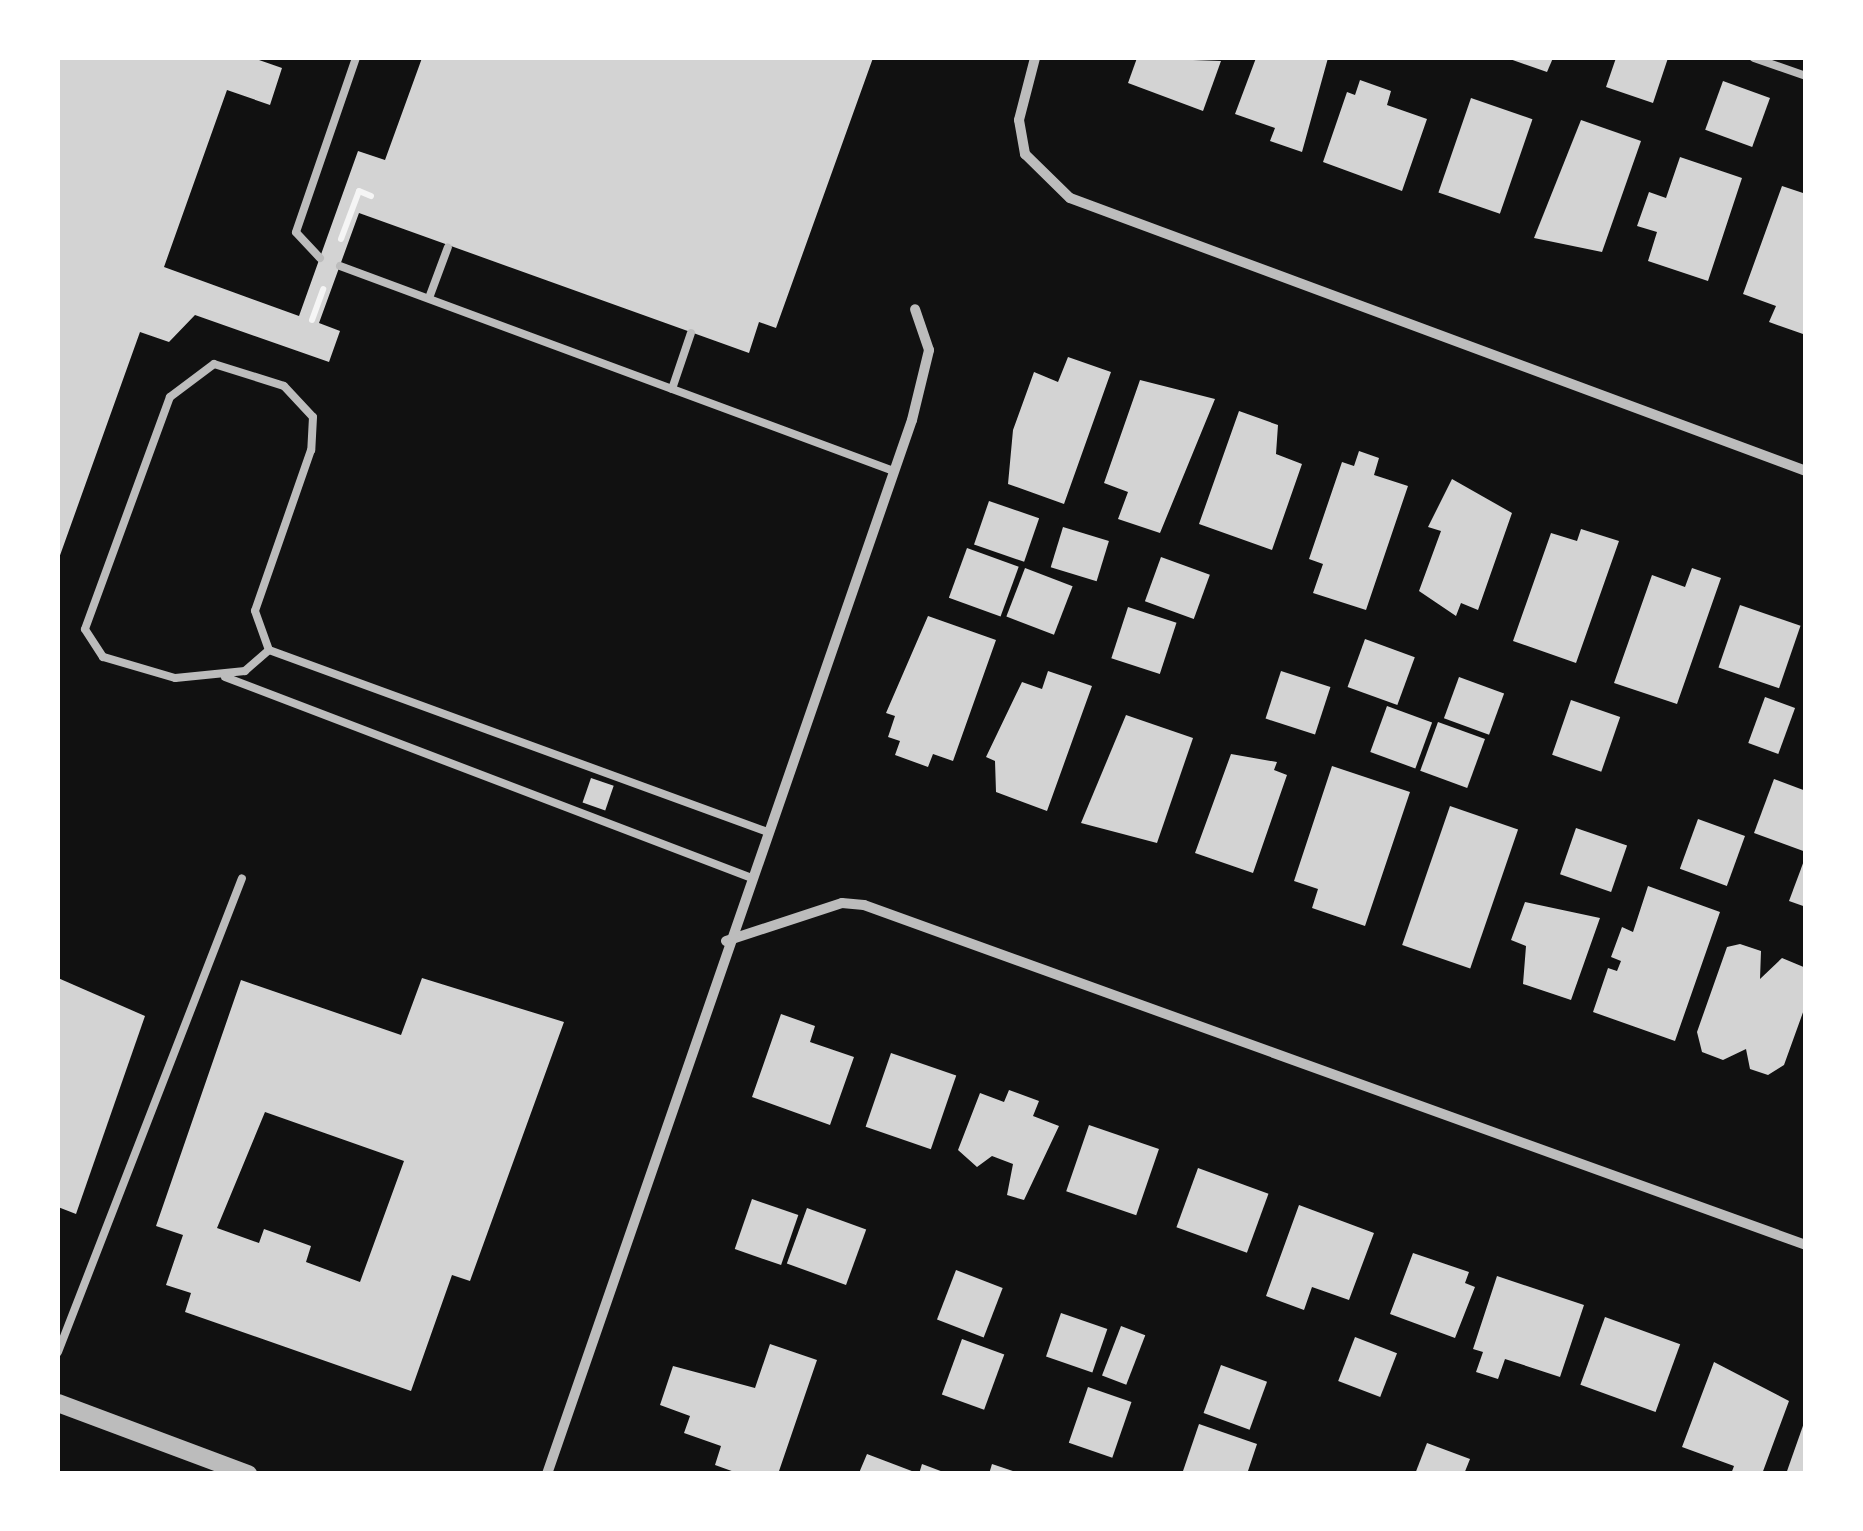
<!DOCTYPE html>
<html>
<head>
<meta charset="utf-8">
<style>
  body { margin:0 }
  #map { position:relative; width:1863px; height:1531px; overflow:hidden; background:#111; font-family:Merriweather,serif }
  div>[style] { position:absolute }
  .building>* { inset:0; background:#d3d3d3; transform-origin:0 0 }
  .path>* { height:6px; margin:-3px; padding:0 3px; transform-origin:3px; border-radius:3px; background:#f5f5f5 }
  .service>* { height:8px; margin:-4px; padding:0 4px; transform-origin:4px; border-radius:4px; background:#bcbcbc }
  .minor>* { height:10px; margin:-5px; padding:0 5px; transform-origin:5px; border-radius:5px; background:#bcbcbc }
  .tertiary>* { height:18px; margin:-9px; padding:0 9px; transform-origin:9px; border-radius:9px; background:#bcbcbc }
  span { translate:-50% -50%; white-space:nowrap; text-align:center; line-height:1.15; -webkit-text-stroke:10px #fff; paint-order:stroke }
  .frame { position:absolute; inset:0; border:60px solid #fff; pointer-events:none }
</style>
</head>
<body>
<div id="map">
  <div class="building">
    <div style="clip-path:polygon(58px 58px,253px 58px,282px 68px,270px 105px,227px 90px,164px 267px,299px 316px,358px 151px,385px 160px,422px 58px,873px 58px,776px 328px,759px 322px,749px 353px,359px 213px,319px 323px,340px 331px,329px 362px,195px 315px,169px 342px,140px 332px,58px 561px)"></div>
    <div style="clip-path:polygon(1137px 58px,1221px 61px,1203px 111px,1128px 83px)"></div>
    <div style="clip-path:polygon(1256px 58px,1328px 58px,1302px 152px,1270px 141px,1275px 128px,1235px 114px)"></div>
    <div style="clip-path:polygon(1507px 58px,1553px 58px,1547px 72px)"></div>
    <div style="clip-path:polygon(1616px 58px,1668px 58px,1653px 103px,1606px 87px)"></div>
    <div style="clip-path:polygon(1360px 80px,1391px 91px,1387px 105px,1427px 119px,1402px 191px,1323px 162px,1347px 92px,1355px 95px)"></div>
    <div style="left:1723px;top:81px;width:50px;height:52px;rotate:20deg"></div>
    <div style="left:1471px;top:98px;width:65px;height:100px;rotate:19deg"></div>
    <div style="clip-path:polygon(1581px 120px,1641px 141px,1602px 252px,1534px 238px)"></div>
    <div style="clip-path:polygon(1680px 157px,1742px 178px,1708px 281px,1648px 261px,1657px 232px,1637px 226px,1649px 192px,1666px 198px)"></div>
    <div style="clip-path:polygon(1782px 186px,1806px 194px,1803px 334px,1769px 322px,1776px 306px,1743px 294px)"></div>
    <div style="clip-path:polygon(1068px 357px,1111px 372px,1064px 504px,1008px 484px,1013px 430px,1034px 372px,1058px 382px)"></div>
    <div style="clip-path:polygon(1140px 380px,1215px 399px,1160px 533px,1118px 519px,1128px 492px,1104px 483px)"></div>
    <div style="clip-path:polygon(1239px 411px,1278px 425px,1276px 454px,1302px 464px,1272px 550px,1199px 524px)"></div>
    <div style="clip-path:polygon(1359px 451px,1379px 458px,1374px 475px,1408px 486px,1366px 610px,1313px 593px,1323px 564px,1309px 559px,1342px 462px,1354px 466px)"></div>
    <div style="clip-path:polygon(1452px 479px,1512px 513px,1478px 610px,1461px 603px,1456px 616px,1419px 591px,1441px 531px,1428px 527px)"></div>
    <div style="left:989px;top:501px;width:53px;height:46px;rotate:19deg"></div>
    <div style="left:1063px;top:527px;width:48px;height:42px;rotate:17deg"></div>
    <div style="clip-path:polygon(1581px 529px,1619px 541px,1576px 663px,1513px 641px,1551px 533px,1577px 541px)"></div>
    <div style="left:967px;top:548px;width:55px;height:53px;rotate:20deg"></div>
    <div style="left:1161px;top:557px;width:52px;height:47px;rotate:20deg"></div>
    <div style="left:1025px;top:568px;width:51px;height:52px;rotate:21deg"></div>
    <div style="clip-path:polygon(1692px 568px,1721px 578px,1677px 704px,1614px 683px,1652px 575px,1685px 587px)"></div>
    <div style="left:1740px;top:605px;width:64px;height:66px;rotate:19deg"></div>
    <div style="left:1128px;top:607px;width:51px;height:54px;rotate:18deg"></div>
    <div style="clip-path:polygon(928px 616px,996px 640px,953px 761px,933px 754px,928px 767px,895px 755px,900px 741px,888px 737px,895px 716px,886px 713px)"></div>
    <div style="left:1365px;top:639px;width:53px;height:51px;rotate:20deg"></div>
    <div style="clip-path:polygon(1048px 671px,1092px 686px,1047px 811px,996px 792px,995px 761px,986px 757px,1022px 682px,1042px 689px)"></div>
    <div style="left:1281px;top:671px;width:52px;height:50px;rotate:18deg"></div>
    <div style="left:1459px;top:677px;width:48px;height:44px;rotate:20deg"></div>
    <div style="left:1765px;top:697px;width:32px;height:49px;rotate:20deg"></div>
    <div style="left:1571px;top:700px;width:52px;height:58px;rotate:19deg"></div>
    <div style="left:1387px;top:706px;width:48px;height:49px;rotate:20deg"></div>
    <div style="clip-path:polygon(1126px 715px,1193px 738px,1157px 843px,1081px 823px)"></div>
    <div style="left:1438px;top:722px;width:50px;height:52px;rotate:20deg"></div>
    <div style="clip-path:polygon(1231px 754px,1277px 762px,1274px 770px,1287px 775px,1253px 873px,1195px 853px)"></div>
    <div style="clip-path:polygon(1332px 766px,1410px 792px,1365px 926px,1312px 908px,1318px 889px,1294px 881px)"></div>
    <div style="left:591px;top:778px;width:24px;height:26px;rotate:19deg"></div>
    <div style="clip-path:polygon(1774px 779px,1806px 791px,1806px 852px,1754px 833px)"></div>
    <div style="left:1450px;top:806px;width:72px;height:147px;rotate:19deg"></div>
    <div style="left:1698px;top:819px;width:50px;height:53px;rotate:20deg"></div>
    <div style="left:1576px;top:828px;width:54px;height:49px;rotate:19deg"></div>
    <div style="clip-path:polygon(1805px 858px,1806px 858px,1806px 907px,1789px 901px)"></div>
    <div style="clip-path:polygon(1648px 886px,1720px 912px,1675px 1041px,1593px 1012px,1608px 968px,1617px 971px,1621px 961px,1611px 957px,1622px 927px,1633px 932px)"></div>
    <div style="clip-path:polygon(1525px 902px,1600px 918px,1571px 1000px,1523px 984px,1526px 946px,1511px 940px)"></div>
    <div style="clip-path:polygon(1740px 944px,1761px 951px,1760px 979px,1782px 958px,1806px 968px,1806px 1004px,1784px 1065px,1768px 1075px,1750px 1069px,1746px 1049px,1723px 1060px,1702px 1052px,1697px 1032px,1727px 947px)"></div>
    <div style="clip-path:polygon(58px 978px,145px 1016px,76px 1214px,58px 1207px)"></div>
    <div style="clip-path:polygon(evenodd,422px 978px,564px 1022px,470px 1281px,452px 1275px,411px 1391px,185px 1312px,191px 1293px,166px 1285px,183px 1235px,156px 1226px,241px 980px,401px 1035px,422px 978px,265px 1112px,404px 1161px,360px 1282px,306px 1262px,311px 1246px,264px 1229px,259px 1243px,217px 1228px,265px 1112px)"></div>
    <div style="clip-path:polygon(781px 1014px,815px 1026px,810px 1042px,854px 1057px,830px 1125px,752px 1097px)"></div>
    <div style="left:891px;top:1053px;width:69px;height:78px;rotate:19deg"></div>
    <div style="clip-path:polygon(1009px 1090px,1039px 1101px,1033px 1116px,1059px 1126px,1024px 1200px,1007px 1195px,1013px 1164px,992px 1156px,977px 1167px,958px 1150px,980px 1093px,1004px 1102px)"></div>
    <div style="left:1089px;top:1125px;width:74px;height:70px;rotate:19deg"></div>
    <div style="left:1198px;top:1168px;width:75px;height:63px;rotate:20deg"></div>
    <div style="left:752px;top:1199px;width:49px;height:53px;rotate:19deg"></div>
    <div style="clip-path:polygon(1299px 1205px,1374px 1233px,1349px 1300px,1312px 1287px,1304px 1310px,1266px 1296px)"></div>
    <div style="left:807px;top:1208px;width:63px;height:59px;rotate:20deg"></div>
    <div style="clip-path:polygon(1413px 1253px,1469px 1272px,1465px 1283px,1475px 1287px,1455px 1338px,1390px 1314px)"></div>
    <div style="left:956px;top:1270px;width:50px;height:53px;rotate:21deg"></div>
    <div style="clip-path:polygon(1497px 1276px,1584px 1305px,1560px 1377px,1505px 1359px,1498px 1379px,1476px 1372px,1483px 1352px,1473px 1349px)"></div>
    <div style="left:1061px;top:1313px;width:49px;height:46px;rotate:19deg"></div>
    <div style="left:1605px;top:1317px;width:80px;height:72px;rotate:20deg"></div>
    <div style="left:1121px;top:1326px;width:26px;height:53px;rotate:21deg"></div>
    <div style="left:1355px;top:1337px;width:45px;height:47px;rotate:21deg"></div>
    <div style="left:962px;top:1339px;width:45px;height:59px;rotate:20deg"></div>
    <div style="clip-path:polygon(770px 1344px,817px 1360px,778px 1474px,740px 1474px,715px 1465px,721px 1446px,684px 1433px,690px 1416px,660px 1405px,673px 1366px,755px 1388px)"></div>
    <div style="clip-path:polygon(1714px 1362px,1789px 1401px,1762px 1474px,1731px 1474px,1734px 1466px,1682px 1447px)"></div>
    <div style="left:1221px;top:1365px;width:49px;height:51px;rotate:20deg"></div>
    <div style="left:1088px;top:1387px;width:46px;height:59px;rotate:19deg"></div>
    <div style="clip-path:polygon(1805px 1420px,1806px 1474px,1786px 1474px)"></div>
    <div style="clip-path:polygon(1199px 1424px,1257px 1444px,1247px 1474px,1182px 1474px)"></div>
    <div style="clip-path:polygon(1427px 1443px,1470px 1459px,1464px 1474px,1415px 1474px)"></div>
    <div style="clip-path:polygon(867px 1454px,917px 1473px,917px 1474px,844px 1474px,859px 1473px)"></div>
    <div style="clip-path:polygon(922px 1464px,946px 1473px,946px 1474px,919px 1474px)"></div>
    <div style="clip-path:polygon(992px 1464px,1019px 1473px,1019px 1474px,989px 1474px)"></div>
  </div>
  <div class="path">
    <div style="left:341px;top:239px;width:51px;rotate:-69.4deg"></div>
    <div style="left:359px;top:191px;width:13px;rotate:23deg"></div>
    <div style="left:312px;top:320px;width:33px;rotate:-70deg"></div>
  </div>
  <div class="service">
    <div style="left:1754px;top:58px;width:55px;rotate:19.1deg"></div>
    <div style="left:320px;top:258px;width:35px;rotate:-133deg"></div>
    <div style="left:296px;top:232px;width:184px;rotate:-71deg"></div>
    <div style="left:340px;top:266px;width:591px;rotate:20.31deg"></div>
    <div style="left:429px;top:298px;width:54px;rotate:-69.6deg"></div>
    <div style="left:672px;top:389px;width:59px;rotate:-71.3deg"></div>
    <div style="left:269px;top:650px;width:32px;rotate:139deg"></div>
    <div style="left:245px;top:671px;width:70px;rotate:174.3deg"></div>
    <div style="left:175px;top:678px;width:75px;rotate:-163.7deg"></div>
    <div style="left:103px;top:657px;width:33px;rotate:-123deg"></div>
    <div style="left:85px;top:629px;width:247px;rotate:-69.9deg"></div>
    <div style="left:170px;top:397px;width:55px;rotate:-36.9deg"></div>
    <div style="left:214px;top:364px;width:73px;rotate:17.4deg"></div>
    <div style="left:284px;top:386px;width:42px;rotate:46.9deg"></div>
    <div style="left:313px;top:417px;width:33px;rotate:93deg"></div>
    <div style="left:311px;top:450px;width:170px;rotate:109.2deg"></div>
    <div style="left:255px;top:611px;width:41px;rotate:70.3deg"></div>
    <div style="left:269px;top:650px;width:528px;rotate:20.05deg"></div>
    <div style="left:225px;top:677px;width:561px;rotate:20.89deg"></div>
    <div style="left:58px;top:1352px;width:508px;rotate:-68.78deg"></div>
  </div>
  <div class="minor">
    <div style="left:1035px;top:58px;width:64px;rotate:104.5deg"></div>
    <div style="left:1019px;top:120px;width:35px;rotate:80deg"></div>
    <div style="left:1025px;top:154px;width:63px;rotate:44.4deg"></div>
    <div style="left:1070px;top:198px;width:785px;rotate:20.35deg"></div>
    <div style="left:726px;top:941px;width:122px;rotate:-18.1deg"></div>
    <div style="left:842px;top:903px;width:22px;rotate:5deg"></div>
    <div style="left:864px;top:905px;width:1001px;rotate:19.85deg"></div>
    <div style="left:547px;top:1474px;width:1115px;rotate:-70.9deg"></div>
    <div style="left:912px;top:420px;width:72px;rotate:-76.3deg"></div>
    <div style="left:929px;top:350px;width:43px;rotate:-108.9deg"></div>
  </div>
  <div class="tertiary">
    <div style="left:58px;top:1403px;width:203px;rotate:20.5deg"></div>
  </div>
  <div class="frame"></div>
</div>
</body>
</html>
